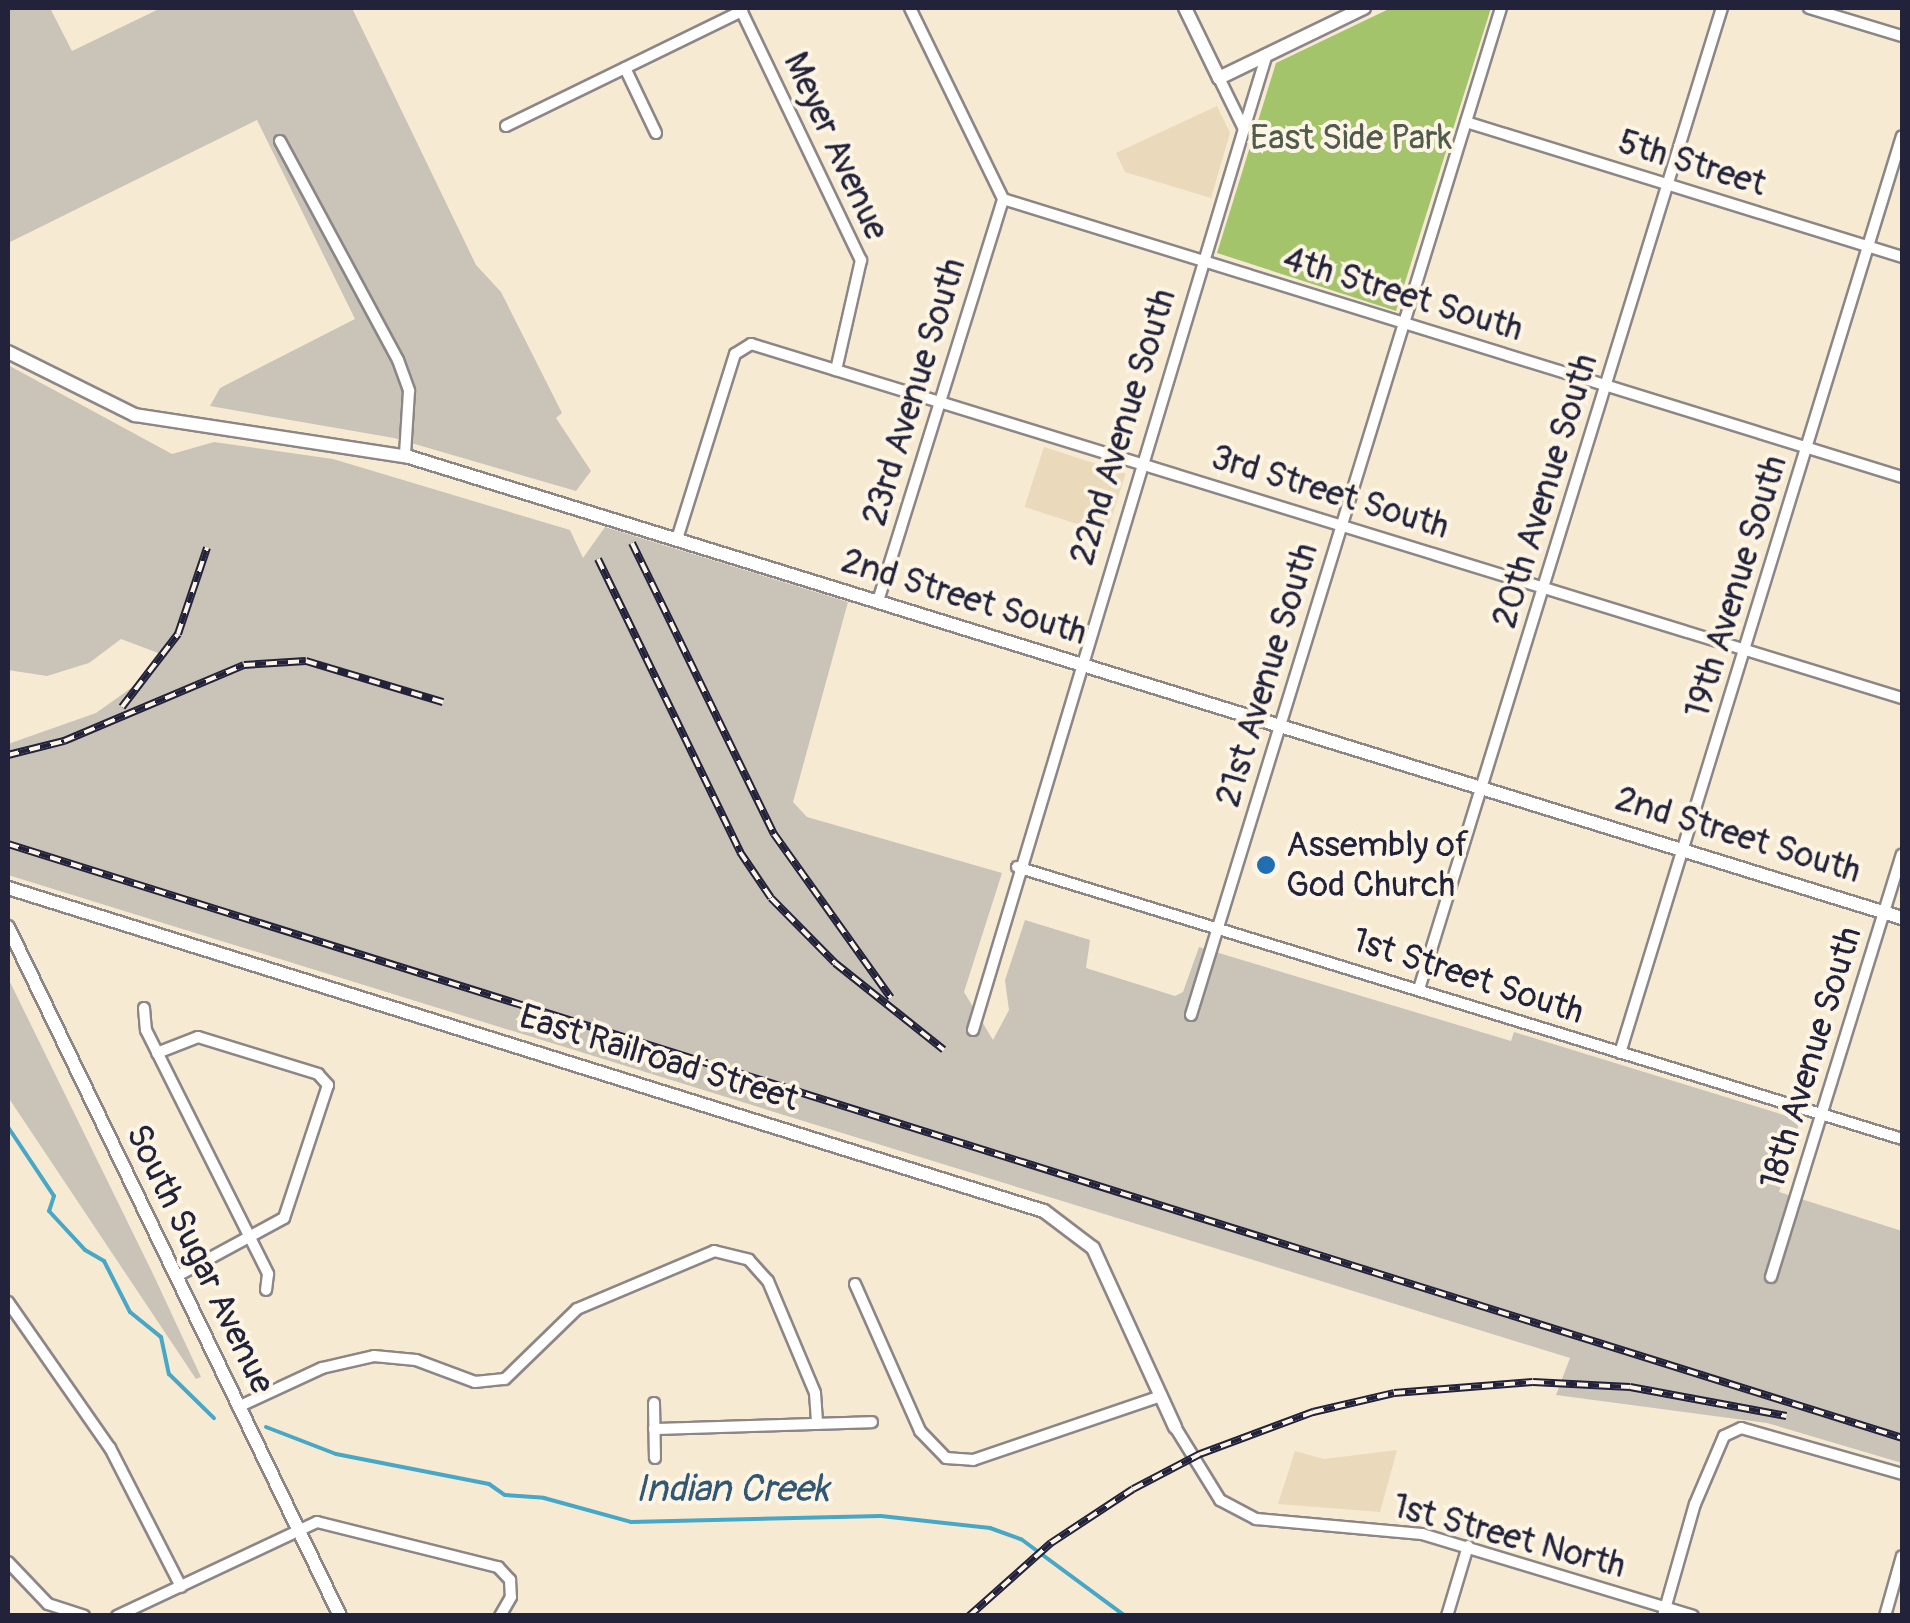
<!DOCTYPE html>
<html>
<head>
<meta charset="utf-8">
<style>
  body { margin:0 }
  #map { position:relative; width:1910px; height:1623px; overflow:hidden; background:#f7ead3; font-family:Pangolin,sans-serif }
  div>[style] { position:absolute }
  .built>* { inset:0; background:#ead9ba; transform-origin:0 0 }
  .industrial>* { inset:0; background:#cac3b8 }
  .green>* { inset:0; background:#a4c46c }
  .stream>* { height:4px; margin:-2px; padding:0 2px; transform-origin:2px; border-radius:2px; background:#47a7c6 }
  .roads { filter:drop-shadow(2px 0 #8c8687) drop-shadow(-2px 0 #8c8687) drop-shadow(0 2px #8c8687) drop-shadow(0 -2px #8c8687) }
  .minor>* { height:10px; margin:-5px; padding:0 5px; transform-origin:5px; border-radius:5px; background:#fff }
  .tertiary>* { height:12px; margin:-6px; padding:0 6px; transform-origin:6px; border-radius:6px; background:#fff }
  .rail>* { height:8px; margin-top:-4px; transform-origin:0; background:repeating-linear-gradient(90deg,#fcf5e5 0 11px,#22223b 0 22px); box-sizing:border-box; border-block:2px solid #22223b }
  .dots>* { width:28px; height:28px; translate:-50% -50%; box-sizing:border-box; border:5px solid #fcf5e5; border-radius:50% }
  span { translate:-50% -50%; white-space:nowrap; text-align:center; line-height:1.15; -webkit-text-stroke:8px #fcf5e5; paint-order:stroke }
  .park-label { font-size:35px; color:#505b4c }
  .street-label { font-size:35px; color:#22223b }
  .poi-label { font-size:35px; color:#22223b }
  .left { translate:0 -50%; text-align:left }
  .water-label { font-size:38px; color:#315773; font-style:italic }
  .frame { position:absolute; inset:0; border:10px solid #22223b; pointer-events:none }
</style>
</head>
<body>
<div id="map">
  <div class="built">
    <div style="clip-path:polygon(1217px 106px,1230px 133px,1211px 198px,1125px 172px,1116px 153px)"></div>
    <div style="left:1044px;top:447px;width:86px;height:63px;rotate:18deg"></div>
    <div style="clip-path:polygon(1397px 1450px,1380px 1512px,1278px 1504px,1295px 1451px,1324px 1459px)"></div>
  </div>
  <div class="industrial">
    <div style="clip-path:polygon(8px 8px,50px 8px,72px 51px,161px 8px,352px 8px,476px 265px,501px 292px,562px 413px,556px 418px,591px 471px,576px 491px,394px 438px,210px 406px,220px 388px,355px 319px,257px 120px,8px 243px)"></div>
    <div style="clip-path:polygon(8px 365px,172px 454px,214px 442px,333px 459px,570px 530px,583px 558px,605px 527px,848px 602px,793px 802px,807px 817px,1002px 873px,964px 992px,993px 1040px,1009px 1010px,1005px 980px,1025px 920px,1090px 940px,1086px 968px,1175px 996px,1183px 992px,1199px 947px,1511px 1041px,1514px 1032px,1800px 1120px,1779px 1192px,1902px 1231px,1902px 1463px,1767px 1423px,1556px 1395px,1570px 1358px,8px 875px,8px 744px,96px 713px,134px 686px,161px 654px,121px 639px,89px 663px,47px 676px,8px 670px)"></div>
    <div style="clip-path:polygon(8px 978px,154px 1276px,201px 1377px,196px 1379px,8px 1097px)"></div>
  </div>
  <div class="green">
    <div style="clip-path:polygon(1391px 8px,1491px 8px,1396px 311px,1217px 253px,1276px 63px)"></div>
  </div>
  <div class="stream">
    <div style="left:8px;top:1127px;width:83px;rotate:56.3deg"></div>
    <div style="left:54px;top:1196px;width:16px;rotate:108deg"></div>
    <div style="left:49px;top:1211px;width:53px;rotate:47.3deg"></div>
    <div style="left:85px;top:1250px;width:22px;rotate:30deg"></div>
    <div style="left:104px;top:1261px;width:57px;rotate:63deg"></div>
    <div style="left:130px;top:1312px;width:40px;rotate:39deg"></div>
    <div style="left:161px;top:1337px;width:38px;rotate:78deg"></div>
    <div style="left:169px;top:1374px;width:63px;rotate:44.4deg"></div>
    <div style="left:266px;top:1427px;width:75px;rotate:21.1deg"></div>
    <div style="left:336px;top:1454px;width:156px;rotate:11.1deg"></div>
    <div style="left:489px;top:1484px;width:19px;rotate:35deg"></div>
    <div style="left:505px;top:1495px;width:39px;rotate:4deg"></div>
    <div style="left:544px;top:1498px;width:90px;rotate:15.4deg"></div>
    <div style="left:631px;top:1522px;width:250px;rotate:-1.4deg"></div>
    <div style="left:881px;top:1516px;width:110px;rotate:6.3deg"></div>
    <div style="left:990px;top:1528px;width:33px;rotate:20deg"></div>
    <div style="left:1021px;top:1539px;width:129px;rotate:36.5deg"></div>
  </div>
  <div class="roads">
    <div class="minor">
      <div style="left:740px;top:8px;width:280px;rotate:64.4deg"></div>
      <div style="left:861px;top:260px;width:113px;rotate:102.8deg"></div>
      <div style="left:910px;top:8px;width:212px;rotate:64deg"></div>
      <div style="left:1809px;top:8px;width:97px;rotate:16.8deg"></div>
      <div style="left:625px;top:68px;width:72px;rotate:64.5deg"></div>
      <div style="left:1466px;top:122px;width:456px;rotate:17.2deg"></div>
      <div style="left:506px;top:126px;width:263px;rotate:-26deg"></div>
      <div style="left:1244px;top:129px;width:78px;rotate:-73deg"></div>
      <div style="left:280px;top:141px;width:249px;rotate:61.7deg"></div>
      <div style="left:398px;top:360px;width:33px;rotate:70deg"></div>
      <div style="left:409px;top:391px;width:64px;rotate:93.6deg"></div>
      <div style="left:1003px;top:199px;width:941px;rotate:17.18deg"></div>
      <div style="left:677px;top:539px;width:194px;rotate:-72.6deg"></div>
      <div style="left:735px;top:354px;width:19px;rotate:-32deg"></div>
      <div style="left:751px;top:344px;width:1204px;rotate:17.1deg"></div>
      <div style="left:878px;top:601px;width:421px;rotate:-72.7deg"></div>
      <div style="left:1017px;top:867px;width:926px;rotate:17.08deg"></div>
      <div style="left:1419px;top:989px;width:1027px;rotate:-72.84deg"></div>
      <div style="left:144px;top:1008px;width:22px;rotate:85deg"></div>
      <div style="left:146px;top:1030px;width:273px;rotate:63.4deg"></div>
      <div style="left:268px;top:1274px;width:16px;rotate:97deg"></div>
      <div style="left:1191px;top:1015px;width:1054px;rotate:-72.89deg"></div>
      <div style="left:973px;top:1030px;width:941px;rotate:-73.26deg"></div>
      <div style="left:1244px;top:129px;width:57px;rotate:-116.1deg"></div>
      <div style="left:157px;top:1053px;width:44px;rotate:-21.3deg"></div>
      <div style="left:198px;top:1037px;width:126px;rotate:17.1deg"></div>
      <div style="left:318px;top:1074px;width:15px;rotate:48deg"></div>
      <div style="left:328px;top:1085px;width:140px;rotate:108.3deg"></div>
      <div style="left:284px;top:1218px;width:122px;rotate:151.5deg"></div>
      <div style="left:1620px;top:1053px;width:959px;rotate:-72.91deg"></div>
      <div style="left:1771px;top:1277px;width:442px;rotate:-72.8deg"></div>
      <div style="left:855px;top:1284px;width:161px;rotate:66.1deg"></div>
      <div style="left:920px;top:1431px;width:37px;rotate:46deg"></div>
      <div style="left:946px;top:1458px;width:27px;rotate:4deg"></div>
      <div style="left:973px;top:1460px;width:199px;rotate:-18.8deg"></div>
      <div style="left:8px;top:1302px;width:178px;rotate:55.1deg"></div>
      <div style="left:110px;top:1448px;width:156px;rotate:62.9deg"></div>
      <div style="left:654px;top:1403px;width:55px;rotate:89deg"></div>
      <div style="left:238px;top:1407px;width:93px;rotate:-24.9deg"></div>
      <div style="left:322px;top:1368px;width:53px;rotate:-13deg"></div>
      <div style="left:374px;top:1356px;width:42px;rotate:5.4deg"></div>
      <div style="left:416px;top:1360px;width:63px;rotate:20.4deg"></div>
      <div style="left:475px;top:1382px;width:30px;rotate:-6deg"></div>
      <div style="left:505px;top:1379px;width:100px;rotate:-44.2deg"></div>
      <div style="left:577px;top:1309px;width:149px;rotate:-22.9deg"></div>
      <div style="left:714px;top:1251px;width:36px;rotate:14deg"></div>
      <div style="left:749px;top:1260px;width:28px;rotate:48deg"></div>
      <div style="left:768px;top:1281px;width:121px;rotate:67.2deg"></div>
      <div style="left:815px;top:1393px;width:31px;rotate:86deg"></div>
      <div style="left:1175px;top:1427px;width:86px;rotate:58.3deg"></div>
      <div style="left:1220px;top:1500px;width:41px;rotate:27.8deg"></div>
      <div style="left:1256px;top:1519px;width:167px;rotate:5.2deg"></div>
      <div style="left:1422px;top:1534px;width:283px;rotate:16.8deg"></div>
      <div style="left:654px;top:1429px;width:218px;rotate:-1.8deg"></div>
      <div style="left:8px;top:1562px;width:58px;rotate:46.4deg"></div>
      <div style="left:48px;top:1604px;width:38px;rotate:18deg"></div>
      <div style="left:117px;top:1616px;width:221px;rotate:-25.2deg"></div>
      <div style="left:317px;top:1522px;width:187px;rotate:14deg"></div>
      <div style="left:498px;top:1567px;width:18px;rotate:47deg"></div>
      <div style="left:510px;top:1580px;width:17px;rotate:87deg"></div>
      <div style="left:511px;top:1597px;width:22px;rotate:120deg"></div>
      <div style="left:1447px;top:1616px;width:73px;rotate:-73.3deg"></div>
      <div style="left:1663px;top:1616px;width:116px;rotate:-74.1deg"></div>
      <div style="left:1695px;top:1504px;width:74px;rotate:-66.9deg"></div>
      <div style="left:1724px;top:1436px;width:19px;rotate:-25deg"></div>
      <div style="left:1741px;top:1428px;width:167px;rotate:15.9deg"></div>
      <div style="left:1885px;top:1616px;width:62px;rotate:-74.2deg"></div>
    </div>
    <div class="tertiary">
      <div style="left:1185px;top:8px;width:78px;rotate:64.1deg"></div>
      <div style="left:1219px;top:78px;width:161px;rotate:-25.8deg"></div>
      <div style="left:8px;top:352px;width:142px;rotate:26.4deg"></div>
      <div style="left:135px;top:415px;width:277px;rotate:8.7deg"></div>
      <div style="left:409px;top:457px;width:1563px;rotate:17.16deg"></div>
      <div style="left:8px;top:888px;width:1085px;rotate:17.32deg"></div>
      <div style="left:1044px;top:1211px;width:61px;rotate:37.1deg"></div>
      <div style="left:1093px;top:1248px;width:197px;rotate:65.4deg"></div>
      <div style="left:8px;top:927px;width:765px;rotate:64.27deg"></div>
    </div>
  </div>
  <div class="rail">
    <div style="left:632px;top:543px;width:324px;rotate:64deg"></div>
    <div style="left:774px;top:834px;width:201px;rotate:54.5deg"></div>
    <div style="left:598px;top:559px;width:326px;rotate:64.1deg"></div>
    <div style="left:740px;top:852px;width:55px;rotate:56deg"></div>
    <div style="left:771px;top:898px;width:91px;rotate:45.4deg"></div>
    <div style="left:835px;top:963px;width:139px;rotate:38.6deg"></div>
    <div style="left:122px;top:707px;width:92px;rotate:-52.5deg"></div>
    <div style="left:178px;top:634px;width:91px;rotate:-71.4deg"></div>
    <div style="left:8px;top:755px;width:58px;rotate:-14deg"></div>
    <div style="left:64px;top:741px;width:195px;rotate:-22.9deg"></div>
    <div style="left:244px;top:665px;width:62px;rotate:-3.7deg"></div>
    <div style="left:306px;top:661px;width:143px;rotate:16.7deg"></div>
    <div style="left:8px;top:844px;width:1985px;rotate:17.41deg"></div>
    <div style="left:969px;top:1616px;width:110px;rotate:-41.7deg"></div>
    <div style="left:1051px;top:1543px;width:98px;rotate:-33.4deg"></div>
    <div style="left:1133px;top:1489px;width:76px;rotate:-27.6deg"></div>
    <div style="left:1200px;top:1454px;width:121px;rotate:-20.4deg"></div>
    <div style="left:1313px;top:1412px;width:83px;rotate:-13.2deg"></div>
    <div style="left:1394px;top:1393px;width:139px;rotate:-4.5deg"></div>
    <div style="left:1533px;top:1382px;width:97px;rotate:3deg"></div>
    <div style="left:1630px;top:1387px;width:159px;rotate:10.5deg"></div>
  </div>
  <div class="dots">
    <div style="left:1266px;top:865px;background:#1f6fb2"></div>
  </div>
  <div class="park-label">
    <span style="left:1351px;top:138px">East Side Park</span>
  </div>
  <div class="street-label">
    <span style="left:836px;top:146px;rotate:65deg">Meyer Avenue</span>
    <span style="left:1692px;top:163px;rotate:17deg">5th Street</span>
    <span style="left:1403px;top:294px;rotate:17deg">4th Street South</span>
    <span style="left:914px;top:392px;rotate:-73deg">23rd Avenue South</span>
    <span style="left:1123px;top:427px;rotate:-73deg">22nd Avenue South</span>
    <span style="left:1545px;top:491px;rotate:-73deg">20th Avenue South</span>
    <span style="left:1330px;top:492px;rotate:17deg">3rd Street South</span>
    <span style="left:1736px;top:587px;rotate:-73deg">19th Avenue South</span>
    <span style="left:964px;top:597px;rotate:17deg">2nd Street South</span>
    <span style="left:1267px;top:675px;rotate:-73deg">21st Avenue South</span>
    <span style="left:1738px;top:835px;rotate:17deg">2nd Street South</span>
    <span style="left:1468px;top:976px;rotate:18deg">1st Street South</span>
    <span style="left:659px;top:1058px;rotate:17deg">East Railroad Street</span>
    <span style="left:1811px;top:1058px;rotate:-73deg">18th Avenue South</span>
    <span style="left:200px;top:1259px;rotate:64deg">South Sugar Avenue</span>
    <span style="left:1509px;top:1536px;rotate:15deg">1st Street North</span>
  </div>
  <div class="poi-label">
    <span class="left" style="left:1286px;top:865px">Assembly of<br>God Church</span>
  </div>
  <div class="water-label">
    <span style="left:732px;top:1490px">Indian Creek</span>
  </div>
  <div class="frame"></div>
</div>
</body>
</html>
